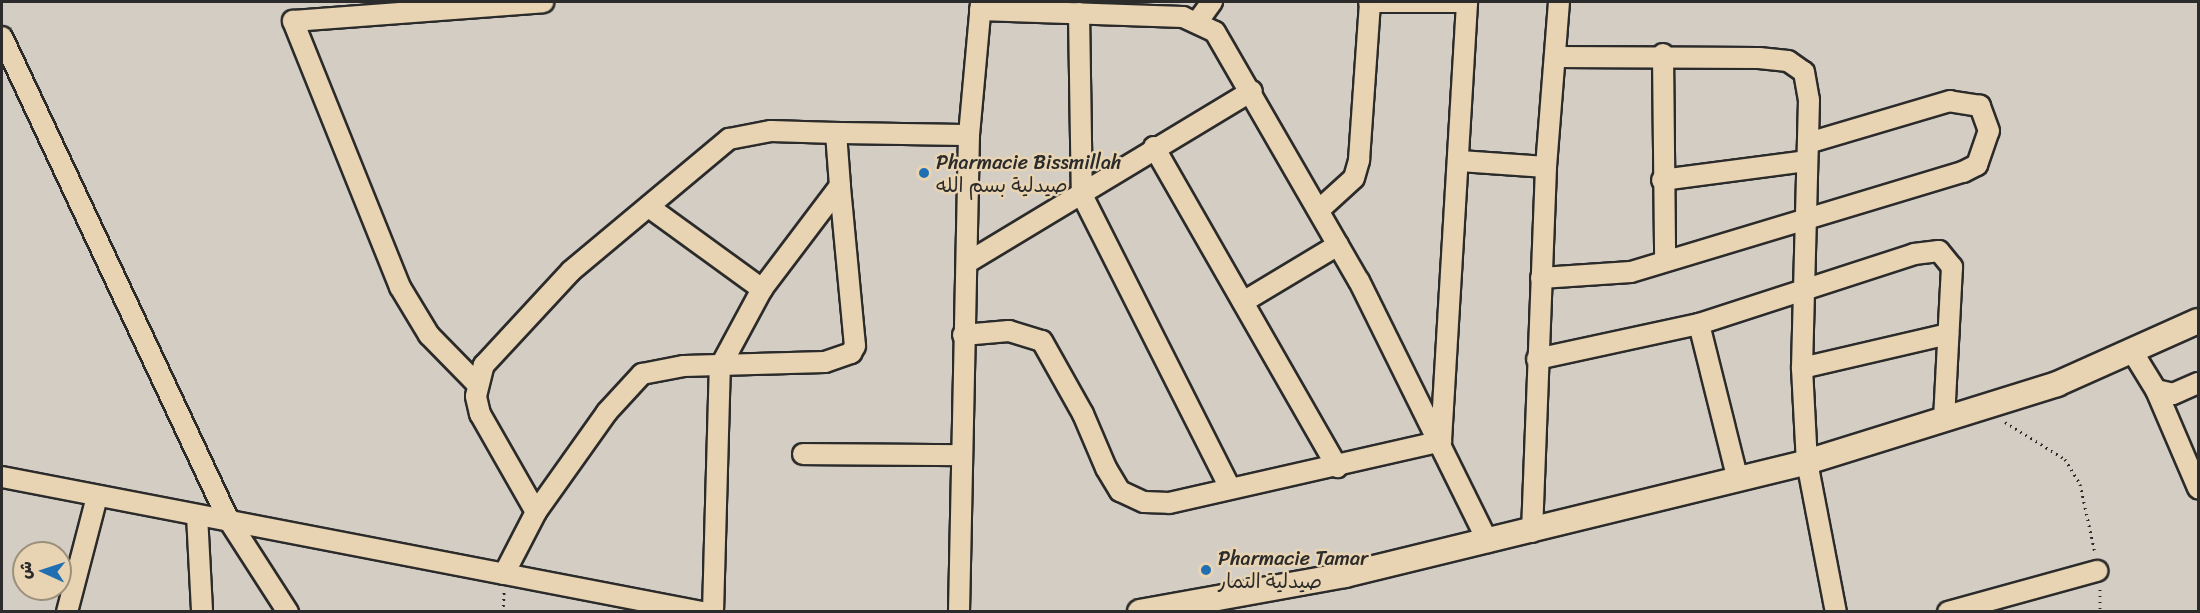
<!DOCTYPE html>
<html>
<head>
<meta charset="utf-8">
<style>
  body { margin:0 }
  #map { position:relative; width:2200px; height:613px; overflow:hidden; background:#d3cdc3; font-family:Sriracha,"Playpen Sans Arabic",sans-serif }
  div>[style] { position:absolute }
  .path>* { height:3px; margin-top:-1.5px; transform-origin:0; background:repeating-linear-gradient(90deg,#2b2b2b 0 1.5px,transparent 0 6px) }
  .roads { filter:drop-shadow(2px 0 #2b2b2b) drop-shadow(-2px 0 #2b2b2b) drop-shadow(0 2px #2b2b2b) drop-shadow(0 -2px #2b2b2b) }
  .minor>* { height:20px; margin:-10px; padding:0 10px; transform-origin:10px; border-radius:10px; background:#e8d4b2 }
  .major>* { height:24px; margin:-12px; padding:0 12px; transform-origin:12px; border-radius:12px; background:#e8d4b2 }
  .dots>* { width:16px; height:16px; translate:-50% -50%; box-sizing:border-box; border:3px solid #e8d4b2; border-radius:50% }
  span { translate:-50% -50%; white-space:nowrap; text-align:center; line-height:1.15; -webkit-text-stroke:5px #e8d4b2; paint-order:stroke }
  .poi-label { font-size:20px; color:#2b2b2b }
  .left { translate:0 -50%; text-align:left }
  .frame { position:absolute; inset:0; border:3px solid #2b2b2b; pointer-events:none }
  .north { position:absolute; left:12px; top:541px; width:60px; height:60px; box-sizing:border-box; background:#e8d4b2; border:2px solid #9c907c; border-radius:50%; rotate:273deg; font-size:16px; font-weight:700; line-height:24px; text-align:center; color:#2b2b2b }
  .north::after { content:''; display:block; margin:auto; width:21px; height:27px; background:#1f6fb2; clip-path:polygon(50% 0,100% 100%,50% 72%,0 100%) }
</style>
</head>
<body>
<div id="map">
  <div class="path">
    <div style="left:2005px;top:422px;width:70px;rotate:31.7deg"></div>
    <div style="left:2065px;top:459px;width:29px;rotate:59deg"></div>
    <div style="left:2080px;top:484px;width:71px;rotate:77.7deg"></div>
    <div style="left:2100px;top:589px;width:23px;rotate:90deg"></div>
    <div style="left:503px;top:612px;width:21px;rotate:-87deg"></div>
  </div>
  <div class="roads">
    <div class="minor">
      <div style="left:1369px;top:2px;width:98px"></div>
      <div style="left:980px;top:10px;width:203px;rotate:2deg"></div>
      <div style="left:1183px;top:17px;width:35px;rotate:25deg"></div>
      <div style="left:1215px;top:32px;width:288px;rotate:60deg"></div>
      <div style="left:1359px;top:281px;width:291px;rotate:63.7deg"></div>
      <div style="left:1079px;top:13px;width:182px;rotate:89.1deg"></div>
      <div style="left:1082px;top:195px;width:328px;rotate:63.2deg"></div>
      <div style="left:1198px;top:21px;width:24px;rotate:-54deg"></div>
      <div style="left:2px;top:37px;width:532px;rotate:64.88deg"></div>
      <div style="left:228px;top:519px;width:111px;rotate:57.2deg"></div>
      <div style="left:1663px;top:54px;width:205px;rotate:89.4deg"></div>
      <div style="left:1555px;top:57px;width:204px;rotate:0.3deg"></div>
      <div style="left:1759px;top:58px;width:29px;rotate:6deg"></div>
      <div style="left:1788px;top:61px;width:19px;rotate:35deg"></div>
      <div style="left:1804px;top:72px;width:28px;rotate:80deg"></div>
      <div style="left:1809px;top:100px;width:268px;rotate:91.5deg"></div>
      <div style="left:1802px;top:368px;width:94px;rotate:87deg"></div>
      <div style="left:1807px;top:462px;width:153px;rotate:79.1deg"></div>
      <div style="left:1154px;top:147px;width:369px;rotate:60.2deg"></div>
      <div style="left:1460px;top:161px;width:86px;rotate:4deg"></div>
      <div style="left:1662px;top:180px;width:145px;rotate:-7.5deg"></div>
      <div style="left:649px;top:207px;width:140px;rotate:36deg"></div>
      <div style="left:1319px;top:210px;width:47px;rotate:-42.4deg"></div>
      <div style="left:1354px;top:178px;width:19px;rotate:-74deg"></div>
      <div style="left:1359px;top:160px;width:158px;rotate:-86deg"></div>
      <div style="left:970px;top:261px;width:329px;rotate:-31.1deg"></div>
      <div style="left:1541px;top:278px;width:90px;rotate:-3.8deg"></div>
      <div style="left:1631px;top:272px;width:347px;rotate:-16.8deg"></div>
      <div style="left:1963px;top:172px;width:16px;rotate:-27deg"></div>
      <div style="left:1977px;top:165px;width:36px;rotate:-71deg"></div>
      <div style="left:1989px;top:131px;width:27px;rotate:-110deg"></div>
      <div style="left:1980px;top:106px;width:30px;rotate:-171deg"></div>
      <div style="left:1950px;top:101px;width:148px;rotate:163.5deg"></div>
      <div style="left:1243px;top:302px;width:111px;rotate:-31deg"></div>
      <div style="left:1699px;top:324px;width:161px;rotate:76deg"></div>
      <div style="left:963px;top:335px;width:46px;rotate:-5deg"></div>
      <div style="left:1009px;top:331px;width:34px;rotate:17deg"></div>
      <div style="left:1042px;top:341px;width:84px;rotate:60.7deg"></div>
      <div style="left:1083px;top:414px;width:59px;rotate:66.9deg"></div>
      <div style="left:1106px;top:468px;width:27px;rotate:59deg"></div>
      <div style="left:1120px;top:491px;width:26px;rotate:25deg"></div>
      <div style="left:1144px;top:502px;width:25px;rotate:2deg"></div>
      <div style="left:1169px;top:503px;width:279px;rotate:-12.8deg"></div>
      <div style="left:1441px;top:441px;width:440px;rotate:-86.6deg"></div>
      <div style="left:2132px;top:351px;width:46px;rotate:58.4deg"></div>
      <div style="left:2156px;top:390px;width:17px;rotate:13deg"></div>
      <div style="left:2173px;top:394px;width:27px;rotate:-24deg"></div>
      <div style="left:1537px;top:359px;width:166px;rotate:-12.2deg"></div>
      <div style="left:1699px;top:324px;width:226px;rotate:-18deg"></div>
      <div style="left:1914px;top:254px;width:25px;rotate:-7deg"></div>
      <div style="left:1939px;top:251px;width:21px;rotate:51deg"></div>
      <div style="left:1952px;top:267px;width:153px;rotate:93deg"></div>
      <div style="left:1802px;top:368px;width:150px;rotate:-13.1deg"></div>
      <div style="left:478px;top:385px;width:70px;rotate:-134.4deg"></div>
      <div style="left:429px;top:335px;width:56px;rotate:-121.1deg"></div>
      <div style="left:400px;top:287px;width:287px;rotate:-111.9deg"></div>
      <div style="left:293px;top:21px;width:251px;rotate:-4.3deg"></div>
      <div style="left:2156px;top:390px;width:107px;rotate:66.8deg"></div>
      <div style="left:803px;top:454px;width:158px;rotate:0.4deg"></div>
      <div style="left:2px;top:477px;width:713px;rotate:10.92deg"></div>
      <div style="left:536px;top:512px;width:113px;rotate:-119.7deg"></div>
      <div style="left:480px;top:414px;width:18px;rotate:-103deg"></div>
      <div style="left:476px;top:396px;width:32px;rotate:-76deg"></div>
      <div style="left:484px;top:365px;width:128px;rotate:-47.2deg"></div>
      <div style="left:571px;top:271px;width:206px;rotate:-39.9deg"></div>
      <div style="left:729px;top:139px;width:43px;rotate:-10.8deg"></div>
      <div style="left:771px;top:131px;width:65px;rotate:1.8deg"></div>
      <div style="left:197px;top:515px;width:97px;rotate:87deg"></div>
      <div style="left:1532px;top:532px;width:365px;rotate:-87.8deg"></div>
      <div style="left:1546px;top:167px;width:166px;rotate:-85.5deg"></div>
      <div style="left:504px;top:574px;width:70px;rotate:-62.7deg"></div>
      <div style="left:536px;top:512px;width:123px;rotate:-54.6deg"></div>
      <div style="left:607px;top:412px;width:52px;rotate:-47.4deg"></div>
      <div style="left:642px;top:374px;width:43px;rotate:-10.8deg"></div>
      <div style="left:684px;top:366px;width:141px;rotate:-1.6deg"></div>
      <div style="left:825px;top:362px;width:28px;rotate:-19deg"></div>
      <div style="left:851px;top:353px;width:8px;rotate:-60deg"></div>
      <div style="left:855px;top:346px;width:161px;rotate:-95.4deg"></div>
      <div style="left:67px;top:612px;width:119px;rotate:-75.4deg"></div>
      <div style="left:713px;top:612px;width:245px;rotate:-88.4deg"></div>
      <div style="left:720px;top:367px;width:89px;rotate:-61.7deg"></div>
      <div style="left:762px;top:289px;width:129px;rotate:-52.9deg"></div>
      <div style="left:840px;top:186px;width:53px;rotate:-94.3deg"></div>
      <div style="left:836px;top:133px;width:133px;rotate:0.9deg"></div>
      <div style="left:959px;top:612px;width:477px;rotate:-88.8deg"></div>
      <div style="left:969px;top:135px;width:134px;rotate:-84.8deg"></div>
      <div style="left:1948px;top:612px;width:155px;rotate:-15.4deg"></div>
    </div>
    <div class="major">
      <div style="left:1140px;top:612px;width:208px;rotate:-10.2deg"></div>
      <div style="left:1345px;top:575px;width:476px;rotate:-13.7deg"></div>
      <div style="left:1807px;top:462px;width:262px;rotate:-17.3deg"></div>
      <div style="left:2057px;top:384px;width:154px;rotate:-24.1deg"></div>
    </div>
  </div>
  <div class="dots">
    <div style="left:924px;top:173px;background:#1f6fb2"></div>
    <div style="left:1206px;top:570px;background:#1f6fb2"></div>
  </div>
  <div class="poi-label">
    <span class="left" style="left:936px;top:174px">Pharmacie Bissmillah<br>صيدلية بسم الله</span>
    <span class="left" style="left:1218px;top:570px">Pharmacie Tamar<br>صيدلية التمار</span>
  </div>
  <div class="frame"></div>
  <div class="north">ش</div>
</div>
</body>
</html>
